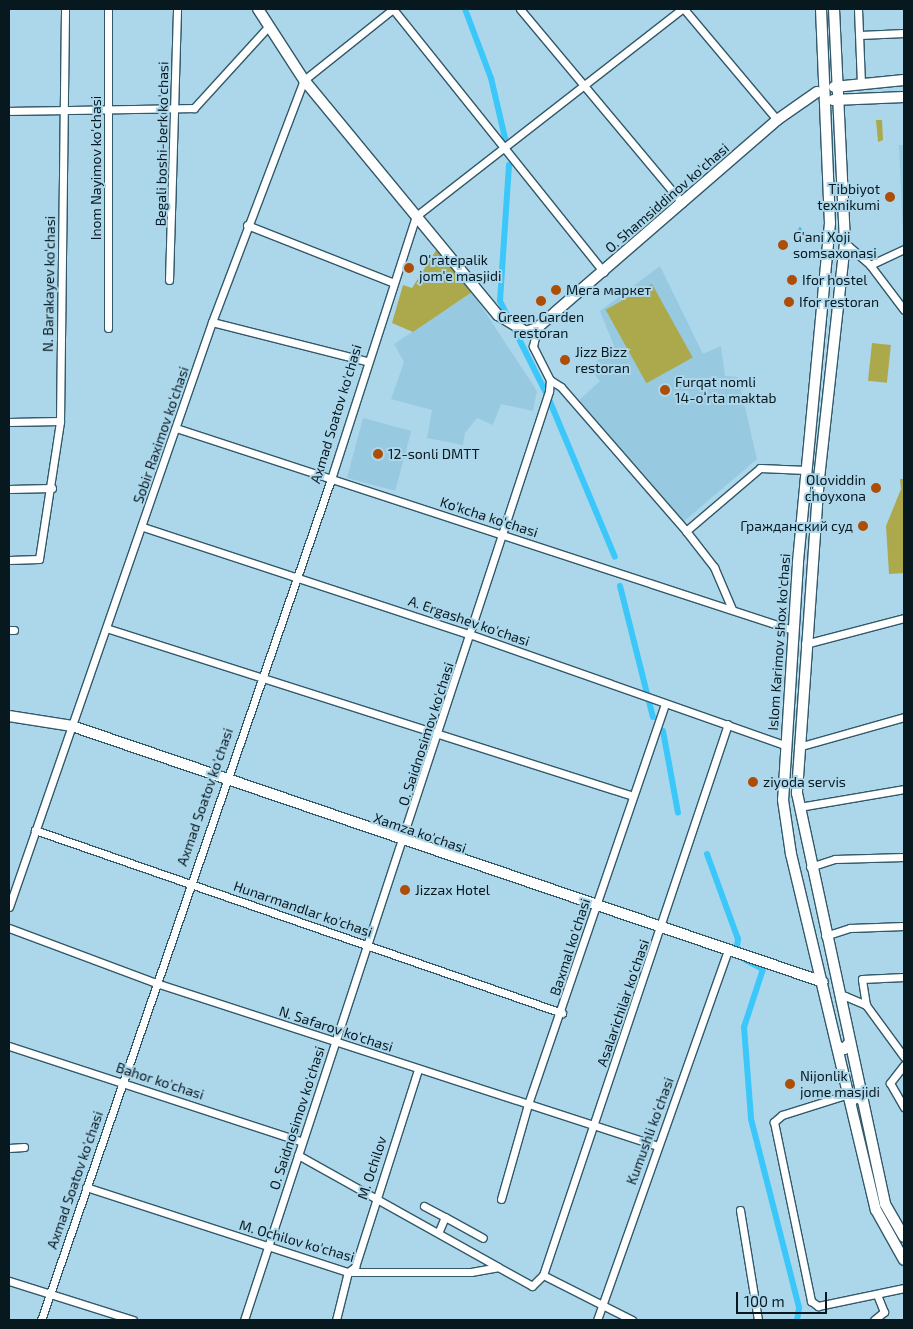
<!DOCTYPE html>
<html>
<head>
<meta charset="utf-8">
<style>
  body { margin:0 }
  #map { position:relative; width:913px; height:1329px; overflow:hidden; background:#acd7eb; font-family:"Exo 2",sans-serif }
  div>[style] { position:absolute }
  .built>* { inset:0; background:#97cae1; transform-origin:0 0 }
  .green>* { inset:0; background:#aba94b; transform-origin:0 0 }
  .stream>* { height:2px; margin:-1px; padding:0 1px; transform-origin:1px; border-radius:1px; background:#3cc7fa }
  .canal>* { height:6px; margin:-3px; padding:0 3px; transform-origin:3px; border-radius:3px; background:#3cc7fa }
  .roads { filter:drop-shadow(1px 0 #32596a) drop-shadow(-1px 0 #32596a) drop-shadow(0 1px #32596a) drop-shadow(0 -1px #32596a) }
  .street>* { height:7px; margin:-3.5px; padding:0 3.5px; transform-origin:3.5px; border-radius:3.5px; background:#fff }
  .secondary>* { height:10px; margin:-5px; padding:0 5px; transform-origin:5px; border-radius:5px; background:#fff }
  .primary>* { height:10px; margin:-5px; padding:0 5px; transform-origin:5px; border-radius:5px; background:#fff }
  .dots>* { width:14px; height:14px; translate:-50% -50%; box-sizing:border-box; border:2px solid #acd7eb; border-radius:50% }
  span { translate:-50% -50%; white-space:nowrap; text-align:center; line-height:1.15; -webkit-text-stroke:4px #acd7eb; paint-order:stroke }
  .street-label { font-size:14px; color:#07181f }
  .poi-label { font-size:14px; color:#07181f }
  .right { translate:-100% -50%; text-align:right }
  .left { translate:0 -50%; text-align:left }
  .frame { position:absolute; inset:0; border:10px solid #07181f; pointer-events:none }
  .scale { position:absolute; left:736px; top:1292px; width:91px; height:22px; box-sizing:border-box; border:2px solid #07181f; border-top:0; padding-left:6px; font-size:15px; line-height:18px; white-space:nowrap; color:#07181f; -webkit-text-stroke:4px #acd7eb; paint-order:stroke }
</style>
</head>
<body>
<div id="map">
  <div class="built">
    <div style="clip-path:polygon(899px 145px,904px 145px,904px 237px,903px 237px)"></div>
    <div style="clip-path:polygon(660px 266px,703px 354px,721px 346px,725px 376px,738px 377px,757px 459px,682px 523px,579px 400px,600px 381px,589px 368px,614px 346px,600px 311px)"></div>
    <div style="clip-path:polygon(472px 292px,537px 391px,533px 411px,501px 404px,493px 425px,477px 418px,465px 433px,463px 445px,427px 438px,432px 410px,391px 399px,404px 362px,394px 344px)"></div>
    <div style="left:363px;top:418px;width:50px;height:62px;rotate:15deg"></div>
  </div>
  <div class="green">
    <div style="clip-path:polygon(876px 120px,882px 120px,883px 140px,878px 142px)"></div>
    <div style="clip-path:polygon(437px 249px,472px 292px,413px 332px,392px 323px,403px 285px,412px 288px)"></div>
    <div style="left:652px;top:284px;width:84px;height:53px;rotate:61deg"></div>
    <div style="left:872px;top:343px;width:19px;height:38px;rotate:6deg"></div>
    <div style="clip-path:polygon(900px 479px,904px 479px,904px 573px,889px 574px,886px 526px,901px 489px)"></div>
  </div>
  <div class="stream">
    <div style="left:800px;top:228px;width:2px;rotate:63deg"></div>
    <div style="left:801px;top:230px;width:2px;rotate:180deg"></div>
    <div style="left:799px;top:230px;width:2px;rotate:-63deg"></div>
    <div style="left:799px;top:230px;width:2px;rotate:27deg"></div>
    <div style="left:801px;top:231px;width:2px;rotate:90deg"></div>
    <div style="left:801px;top:233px;width:3px;rotate:-162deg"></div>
    <div style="left:798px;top:232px;width:2px;rotate:-63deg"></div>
    <div style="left:799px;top:233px;width:2px"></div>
    <div style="left:801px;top:233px;width:2px;rotate:117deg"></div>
    <div style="left:800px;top:235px;width:1px;rotate:180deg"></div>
    <div style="left:799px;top:235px;width:2px;rotate:-90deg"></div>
  </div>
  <div class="canal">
    <div style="left:465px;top:9px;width:74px;rotate:69.4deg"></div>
    <div style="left:491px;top:78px;width:62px;rotate:76.9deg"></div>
    <div style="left:509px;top:165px;width:136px;rotate:93.8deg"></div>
    <div style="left:500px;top:301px;width:107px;rotate:63.4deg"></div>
    <div style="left:548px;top:397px;width:173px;rotate:67.3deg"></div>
    <div style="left:620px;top:586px;width:135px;rotate:75.9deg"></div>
    <div style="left:663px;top:731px;width:83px;rotate:79.6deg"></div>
    <div style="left:707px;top:854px;width:90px;rotate:70deg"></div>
    <div style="left:738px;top:939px;width:15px;rotate:98deg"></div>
    <div style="left:744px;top:959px;width:21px;rotate:28deg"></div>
    <div style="left:763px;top:969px;width:61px;rotate:108.1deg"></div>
    <div style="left:744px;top:1027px;width:92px;rotate:85.6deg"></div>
    <div style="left:751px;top:1119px;width:195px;rotate:75.7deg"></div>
    <div style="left:799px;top:1308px;width:12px;rotate:99deg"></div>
  </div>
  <div class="roads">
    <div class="street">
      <div style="left:393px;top:9px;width:337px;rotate:51.3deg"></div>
      <div style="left:520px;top:9px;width:253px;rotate:50.1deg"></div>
      <div style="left:684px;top:9px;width:145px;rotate:50deg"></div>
      <div style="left:858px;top:9px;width:74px;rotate:87.7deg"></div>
      <div style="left:860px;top:35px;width:44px;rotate:-2.6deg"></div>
      <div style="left:9px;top:111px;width:185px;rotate:-0.9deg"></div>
      <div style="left:194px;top:108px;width:111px;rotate:-47.6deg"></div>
      <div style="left:247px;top:225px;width:156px;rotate:21.5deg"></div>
      <div style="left:845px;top:243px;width:33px;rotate:41deg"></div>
      <div style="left:870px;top:265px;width:56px;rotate:52.9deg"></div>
      <div style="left:870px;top:265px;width:38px;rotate:-25deg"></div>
      <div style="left:169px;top:280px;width:271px;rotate:-88.3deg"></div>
      <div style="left:212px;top:322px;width:159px;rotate:14.2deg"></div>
      <div style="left:108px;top:328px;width:319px;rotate:-90deg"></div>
      <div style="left:550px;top:380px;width:13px;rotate:32deg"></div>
      <div style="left:561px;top:387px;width:191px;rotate:49deg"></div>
      <div style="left:686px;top:531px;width:46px;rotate:52.1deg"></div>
      <div style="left:714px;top:567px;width:46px;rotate:66.8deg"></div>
      <div style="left:9px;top:422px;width:51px;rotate:-1.1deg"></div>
      <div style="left:176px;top:428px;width:649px;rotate:18.13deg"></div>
      <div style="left:9px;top:489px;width:43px;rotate:-1.3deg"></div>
      <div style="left:143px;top:527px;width:346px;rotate:18.2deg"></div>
      <div style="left:472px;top:635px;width:332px;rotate:19.4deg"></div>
      <div style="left:686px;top:531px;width:97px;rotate:-40.4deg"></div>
      <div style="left:760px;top:468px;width:46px;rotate:2.5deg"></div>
      <div style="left:9px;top:560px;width:30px;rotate:-2deg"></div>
      <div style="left:39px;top:559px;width:140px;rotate:-81.3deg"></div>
      <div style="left:60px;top:421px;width:412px;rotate:-89.3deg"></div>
      <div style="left:106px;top:628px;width:553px;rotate:17.68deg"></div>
      <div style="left:9px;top:630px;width:5px"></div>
      <div style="left:805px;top:644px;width:102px;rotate:-14.7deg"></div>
      <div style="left:798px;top:747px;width:110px;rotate:-15.8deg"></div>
      <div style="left:799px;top:807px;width:107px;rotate:-9.7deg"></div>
      <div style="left:35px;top:830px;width:558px;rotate:19.15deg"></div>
      <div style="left:810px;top:867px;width:26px;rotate:-18deg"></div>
      <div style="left:835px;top:859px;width:69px;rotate:-1.7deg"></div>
      <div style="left:9px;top:907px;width:619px;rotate:-70.86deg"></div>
      <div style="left:212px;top:322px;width:259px;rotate:-69.2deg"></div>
      <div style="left:304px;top:80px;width:114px;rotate:-38.6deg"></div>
      <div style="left:9px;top:928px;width:157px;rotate:20.5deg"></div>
      <div style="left:156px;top:983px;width:528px;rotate:17.99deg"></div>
      <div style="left:825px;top:936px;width:26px;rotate:-18deg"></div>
      <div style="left:850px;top:928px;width:54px;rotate:-2.1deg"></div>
      <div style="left:840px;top:1001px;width:7px;rotate:-45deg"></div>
      <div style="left:845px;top:996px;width:23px;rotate:23deg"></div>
      <div style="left:866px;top:1005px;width:64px;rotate:53.8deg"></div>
      <div style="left:866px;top:1005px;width:26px;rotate:-99deg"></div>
      <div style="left:862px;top:979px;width:42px;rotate:-2.7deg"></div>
      <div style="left:9px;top:1046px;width:308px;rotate:18.1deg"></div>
      <div style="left:904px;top:1065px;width:23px;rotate:128deg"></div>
      <div style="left:890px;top:1083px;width:28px;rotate:60deg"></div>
      <div style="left:852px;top:1093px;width:73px;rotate:162.6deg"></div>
      <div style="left:782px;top:1115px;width:11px;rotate:139deg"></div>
      <div style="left:774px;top:1122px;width:183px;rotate:78.3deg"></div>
      <div style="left:811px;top:1301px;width:9px;rotate:36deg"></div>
      <div style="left:818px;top:1306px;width:88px;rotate:-11.8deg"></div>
      <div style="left:9px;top:1148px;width:15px;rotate:-4deg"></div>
      <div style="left:298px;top:1155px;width:229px;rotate:29.2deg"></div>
      <div style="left:86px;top:1187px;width:275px;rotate:18deg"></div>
      <div style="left:348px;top:1272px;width:123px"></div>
      <div style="left:471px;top:1272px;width:27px;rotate:-10deg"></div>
      <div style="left:498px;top:1267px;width:39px;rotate:29deg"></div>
      <div style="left:532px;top:1286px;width:16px;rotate:-45deg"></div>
      <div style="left:543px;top:1275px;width:581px;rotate:-71.44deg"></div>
      <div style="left:501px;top:1199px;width:99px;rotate:-74.1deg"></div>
      <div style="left:528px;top:1104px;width:423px;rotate:-71.1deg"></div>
      <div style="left:424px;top:1206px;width:24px;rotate:28deg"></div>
      <div style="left:740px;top:1210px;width:111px;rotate:80.7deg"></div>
      <div style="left:439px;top:1231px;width:15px;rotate:-67deg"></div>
      <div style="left:445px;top:1217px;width:43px;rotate:28.9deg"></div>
      <div style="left:543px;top:1275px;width:100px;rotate:26.8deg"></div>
      <div style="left:9px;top:1281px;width:130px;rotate:17.5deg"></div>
      <div style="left:41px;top:1320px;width:890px;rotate:-70.97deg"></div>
      <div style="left:331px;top:479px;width:276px;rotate:-72.1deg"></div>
      <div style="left:416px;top:216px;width:337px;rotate:-37.9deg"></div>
      <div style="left:244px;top:1320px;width:978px;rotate:-71.82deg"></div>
      <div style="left:549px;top:391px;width:11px;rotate:-85deg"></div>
      <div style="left:550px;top:380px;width:38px;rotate:-117deg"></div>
      <div style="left:533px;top:346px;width:18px;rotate:-77deg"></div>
      <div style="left:336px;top:1320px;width:49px;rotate:-76deg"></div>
      <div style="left:348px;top:1272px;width:9px;rotate:-36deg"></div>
      <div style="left:355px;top:1267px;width:208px;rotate:-72.3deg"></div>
      <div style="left:597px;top:1320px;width:392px;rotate:-70.5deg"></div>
      <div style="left:874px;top:1320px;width:13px;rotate:-39deg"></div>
      <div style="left:884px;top:1312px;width:18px;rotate:-112deg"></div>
    </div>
    <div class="secondary">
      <div style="left:258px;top:9px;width:85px;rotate:57.1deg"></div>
      <div style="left:304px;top:80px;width:305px;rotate:50.5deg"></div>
      <div style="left:498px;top:315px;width:33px;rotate:31deg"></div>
      <div style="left:526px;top:332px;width:12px;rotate:-20deg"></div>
      <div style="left:537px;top:328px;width:318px;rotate:-40.9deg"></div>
      <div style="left:777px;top:120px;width:49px;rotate:-35deg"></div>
      <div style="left:821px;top:9px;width:214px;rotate:87.6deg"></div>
      <div style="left:830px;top:223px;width:342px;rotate:95.4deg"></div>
      <div style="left:798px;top:563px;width:237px;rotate:93.6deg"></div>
      <div style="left:783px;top:800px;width:55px;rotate:81.6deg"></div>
      <div style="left:791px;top:854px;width:366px;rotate:76.6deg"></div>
      <div style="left:876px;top:1210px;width:57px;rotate:60.8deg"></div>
      <div style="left:834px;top:9px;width:234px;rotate:87.3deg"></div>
      <div style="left:845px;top:243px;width:235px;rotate:96.3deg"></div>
      <div style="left:819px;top:477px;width:317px;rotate:94deg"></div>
      <div style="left:797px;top:793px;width:420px;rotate:77.9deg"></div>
      <div style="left:885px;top:1204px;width:38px;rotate:60deg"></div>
      <div style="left:834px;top:87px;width:70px;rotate:-5.7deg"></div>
      <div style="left:833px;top:100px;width:71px;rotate:-2.4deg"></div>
      <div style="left:9px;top:716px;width:64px;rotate:9deg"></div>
      <div style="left:72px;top:726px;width:793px;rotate:18.82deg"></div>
    </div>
    <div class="primary">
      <div style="left:837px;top:1046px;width:8px;rotate:23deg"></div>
      <div style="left:844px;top:1049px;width:8px;rotate:-50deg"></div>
      <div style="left:851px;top:1102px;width:8px;rotate:-50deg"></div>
      <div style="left:856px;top:1096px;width:7px;rotate:34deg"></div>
    </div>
  </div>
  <div class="dots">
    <div style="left:890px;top:197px;background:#ae4d06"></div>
    <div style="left:783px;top:245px;background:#ae4d06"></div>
    <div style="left:409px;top:268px;background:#ae4d06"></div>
    <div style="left:792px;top:280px;background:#ae4d06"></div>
    <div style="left:556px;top:290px;background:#ae4d06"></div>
    <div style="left:541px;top:301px;background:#ae4d06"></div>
    <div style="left:789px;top:302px;background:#ae4d06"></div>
    <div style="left:565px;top:360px;background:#ae4d06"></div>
    <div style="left:665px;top:390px;background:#ae4d06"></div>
    <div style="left:378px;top:454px;background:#ae4d06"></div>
    <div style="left:876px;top:488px;background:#ae4d06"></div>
    <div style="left:863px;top:526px;background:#ae4d06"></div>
    <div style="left:753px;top:782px;background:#ae4d06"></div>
    <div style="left:405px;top:890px;background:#ae4d06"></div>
    <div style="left:790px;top:1084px;background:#ae4d06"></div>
  </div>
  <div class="street-label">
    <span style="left:162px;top:144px;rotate:-89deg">Begali boshi-berk ko'chasi</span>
    <span style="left:96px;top:168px;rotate:-90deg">Inom Nayimov ko'chasi</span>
    <span style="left:667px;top:198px;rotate:-41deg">O. Shamsiddinov ko'chasi</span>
    <span style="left:49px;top:284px;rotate:-89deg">N. Barakayev ko'chasi</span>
    <span style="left:336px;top:414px;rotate:-73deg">Axmad Soatov ko'chasi</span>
    <span style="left:161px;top:435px;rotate:-71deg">Sobir Raximov ko'chasi</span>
    <span style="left:489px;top:517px;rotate:18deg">Ko'kcha ko'chasi</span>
    <span style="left:469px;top:621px;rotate:19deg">A. Ergashev ko'chasi</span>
    <span style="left:779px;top:642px;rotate:-86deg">Islom Karimov shox ko'chasi</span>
    <span style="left:426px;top:734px;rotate:-72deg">O. Saidnosimov ko'chasi</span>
    <span style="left:205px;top:797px;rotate:-71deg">Axmad Soatov ko'chasi</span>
    <span style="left:420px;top:833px;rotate:19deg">Xamza ko'chasi</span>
    <span style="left:303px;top:909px;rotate:19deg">Hunarmandlar ko'chasi</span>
    <span style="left:570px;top:947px;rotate:-72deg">Baxmal ko'chasi</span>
    <span style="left:623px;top:1003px;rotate:-71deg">Asalarichilar ko'chasi</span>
    <span style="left:336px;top:1029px;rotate:18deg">N. Safarov ko'chasi</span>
    <span style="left:160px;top:1081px;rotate:18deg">Bahor ko'chasi</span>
    <span style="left:297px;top:1118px;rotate:-72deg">O. Saidnosimov ko'chasi</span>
    <span style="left:650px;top:1131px;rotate:-70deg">Kumushli ko'chasi</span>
    <span style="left:372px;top:1168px;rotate:-72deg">M. Ochilov</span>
    <span style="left:75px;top:1180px;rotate:-71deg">Axmad Soatov ko'chasi</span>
    <span style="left:297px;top:1241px;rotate:16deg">M. Ochilov ko'chasi</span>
  </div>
  <div class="poi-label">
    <span class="right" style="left:880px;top:197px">Tibbiyot<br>texnikumi</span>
    <span class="left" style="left:793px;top:245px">G'ani Xoji<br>somsaxonasi</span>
    <span class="left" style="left:419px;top:268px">O'ratepalik<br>jom'e masjidi</span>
    <span class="left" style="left:802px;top:280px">Ifor hostel</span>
    <span class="left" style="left:566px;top:290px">Мега маркет</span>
    <span class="left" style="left:799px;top:302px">Ifor restoran</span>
    <span style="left:541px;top:325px">Green Garden<br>restoran</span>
    <span class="left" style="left:575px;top:360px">Jizz Bizz<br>restoran</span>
    <span class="left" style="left:675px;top:390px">Furqat nomli<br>14-oʻrta maktab</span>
    <span class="left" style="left:388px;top:454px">12-sonli DMTT</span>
    <span class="right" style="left:866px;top:488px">Oloviddin<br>choyxona</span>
    <span class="right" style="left:853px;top:526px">Гражданский суд</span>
    <span class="left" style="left:763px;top:782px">ziyoda servis</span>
    <span class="left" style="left:415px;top:890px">Jizzax Hotel</span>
    <span class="left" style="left:800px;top:1084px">Nijonlik<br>jome masjidi</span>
  </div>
  <div class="frame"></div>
  <div class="scale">100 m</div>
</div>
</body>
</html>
